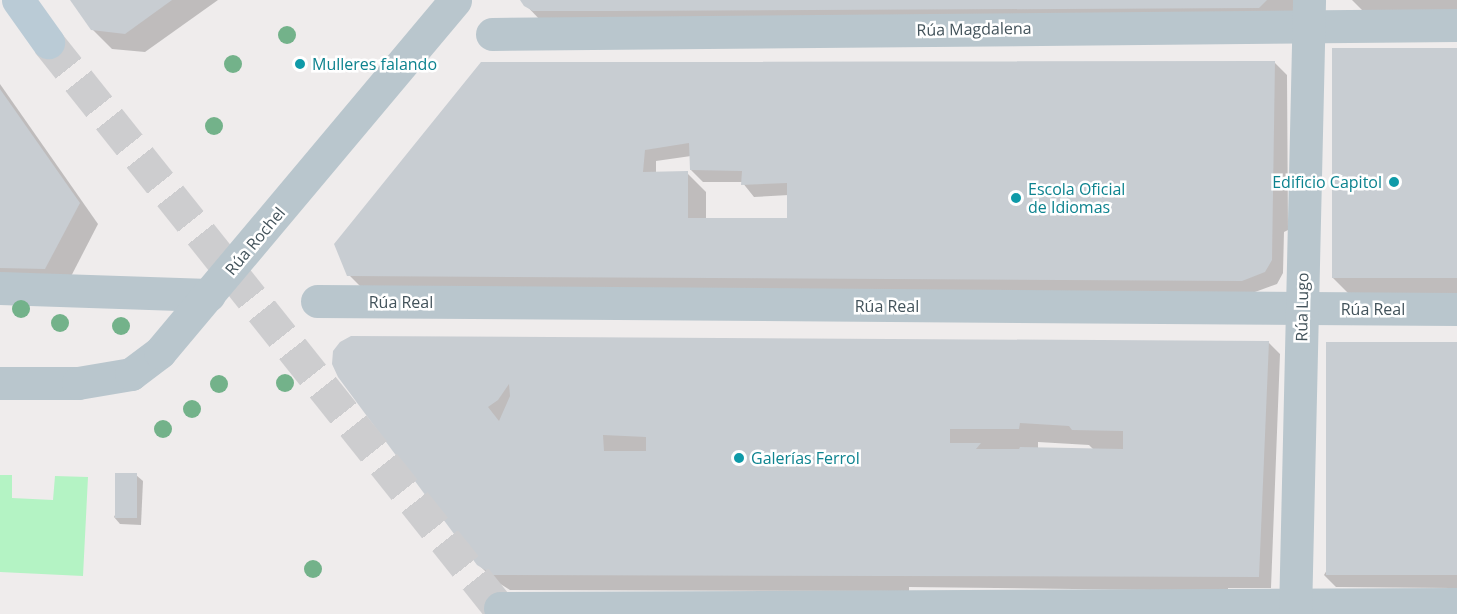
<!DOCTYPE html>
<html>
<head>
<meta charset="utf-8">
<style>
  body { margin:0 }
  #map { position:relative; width:1457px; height:614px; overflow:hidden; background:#efecec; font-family:"Open Sans",sans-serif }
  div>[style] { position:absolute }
  .green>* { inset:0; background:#b4f3c4 }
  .shadow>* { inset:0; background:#0003 }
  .building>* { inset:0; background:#c8cdd2; transform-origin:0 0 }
  .secondary-tunnel>* { height:33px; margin-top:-16.5px; transform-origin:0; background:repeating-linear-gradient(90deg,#cdcdcf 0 33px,transparent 0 49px) }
  .pedestrian>* { height:33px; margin:-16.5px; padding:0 16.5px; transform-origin:16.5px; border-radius:16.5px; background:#b9c6cd }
  .minor>* { height:33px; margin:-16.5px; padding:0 16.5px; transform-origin:16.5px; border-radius:16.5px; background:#b9c6cd }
  .secondary>* { height:33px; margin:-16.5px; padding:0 16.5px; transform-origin:16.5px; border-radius:16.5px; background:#bacbd6 }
  .trees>* { width:18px; height:18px; margin:-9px; border-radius:50%; background:#73b28a }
  .dots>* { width:16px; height:16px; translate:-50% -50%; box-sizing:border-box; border:3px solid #fff; border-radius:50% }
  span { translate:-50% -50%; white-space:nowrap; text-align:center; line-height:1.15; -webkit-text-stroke:5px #fff; paint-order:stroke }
  .street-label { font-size:16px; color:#43535b }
  .culture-label { font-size:16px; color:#0d838f }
  .left { translate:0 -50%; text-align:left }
  .right { translate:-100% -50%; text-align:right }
</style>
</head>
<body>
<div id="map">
  <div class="green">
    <div style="clip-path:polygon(0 475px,12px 475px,12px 498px,53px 500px,55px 476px,88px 477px,83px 576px,0 572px)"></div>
  </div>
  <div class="shadow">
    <div style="clip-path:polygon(72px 0,218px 0,145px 52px,112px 49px,92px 29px)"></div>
    <div style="clip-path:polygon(521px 0,1295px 0,1295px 10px,1278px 27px,543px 23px)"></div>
    <div style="clip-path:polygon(1352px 0,1457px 0,1457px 16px,1369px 17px)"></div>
    <div style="clip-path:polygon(1457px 50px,1457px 298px,1352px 297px,1333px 278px)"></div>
    <div style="clip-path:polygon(evenodd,482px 63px,1275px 63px,1287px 75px,1288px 230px,1284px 232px,1283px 273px,1277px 284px,1255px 292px,368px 294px,349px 275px,482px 63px,691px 156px,691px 170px,703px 182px,742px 182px,754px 197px,789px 195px,789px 220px,706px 219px,706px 192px,687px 173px,656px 173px,656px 161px,691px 156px)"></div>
    <div style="clip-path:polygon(0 84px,98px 224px,65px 288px,0 286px)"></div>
    <div style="clip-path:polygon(evenodd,1268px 342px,1280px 354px,1271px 588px,1228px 588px,1228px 591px,909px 587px,909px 591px,510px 590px,494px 580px,478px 564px,340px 376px,1268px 342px,1038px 442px,1089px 445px,1094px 450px,1038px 449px,1038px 442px)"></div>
    <div style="clip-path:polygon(1457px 344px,1457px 592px,1451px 588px,1336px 587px,1324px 575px)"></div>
    <div style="clip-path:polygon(136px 475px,143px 481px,141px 525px,120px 524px,114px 517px)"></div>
  </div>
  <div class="building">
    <div style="clip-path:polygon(70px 0,172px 0,125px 34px,91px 30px)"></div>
    <div style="clip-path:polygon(520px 0,1267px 0,1259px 8px,612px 11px,533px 11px,524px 6px)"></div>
    <div style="left:1332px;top:48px;width:125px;height:230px"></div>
    <div style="clip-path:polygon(evenodd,1275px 61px,1272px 260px,1265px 272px,1242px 281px,347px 276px,334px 244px,481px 62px,1275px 61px,689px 143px,690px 170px,742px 171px,741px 185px,787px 183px,787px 218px,688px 218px,688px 171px,643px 172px,645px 150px,689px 143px)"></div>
    <div style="clip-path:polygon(0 89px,80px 203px,45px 269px,0 268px)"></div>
    <div style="clip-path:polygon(evenodd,351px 336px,1269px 341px,1259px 577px,493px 575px,477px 565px,338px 377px,332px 364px,333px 351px,340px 342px,351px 336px,509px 384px,510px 396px,499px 421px,488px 407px,498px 400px,509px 384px,351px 336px,1020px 423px,1069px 426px,1072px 430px,1123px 431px,1123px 449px,1020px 447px,1019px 449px,976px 449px,981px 443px,950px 443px,950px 429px,1019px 429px,1020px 423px,351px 336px,603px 435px,646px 437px,646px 451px,604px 451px,603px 435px)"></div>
    <div style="left:1326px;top:342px;width:131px;height:233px"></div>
    <div style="left:115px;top:473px;width:22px;height:45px"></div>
  </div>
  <div class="secondary-tunnel">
    <div style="left:48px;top:42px;width:732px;rotate:51.44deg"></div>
  </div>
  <div class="pedestrian">
    <div style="left:492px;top:34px;width:965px;rotate:-0.53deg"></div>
    <div style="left:0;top:288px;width:209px;rotate:1.9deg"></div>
    <div style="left:317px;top:301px;width:1140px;rotate:0.4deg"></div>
    <div style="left:500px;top:608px;width:957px;rotate:-0.24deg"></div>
  </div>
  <div class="minor">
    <div style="left:0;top:383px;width:78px"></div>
    <div style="left:78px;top:383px;width:54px;rotate:-9.6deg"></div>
    <div style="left:131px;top:374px;width:36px;rotate:-37deg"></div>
    <div style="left:160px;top:352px;width:459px;rotate:-50deg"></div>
    <div style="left:1295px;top:614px;width:614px;rotate:-88.69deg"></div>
  </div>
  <div class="secondary">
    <div style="left:18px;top:0;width:52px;rotate:54.5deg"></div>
  </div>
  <div class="trees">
    <div style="left:287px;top:35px"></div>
    <div style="left:233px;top:64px"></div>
    <div style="left:214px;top:126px"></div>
    <div style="left:21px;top:309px"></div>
    <div style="left:60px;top:323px"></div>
    <div style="left:121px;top:326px"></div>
    <div style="left:285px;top:383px"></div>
    <div style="left:219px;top:384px"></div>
    <div style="left:192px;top:409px"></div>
    <div style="left:163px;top:429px"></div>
    <div style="left:313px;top:569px"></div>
  </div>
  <div class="dots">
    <div style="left:300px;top:64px;background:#0f9aa8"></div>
    <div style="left:1394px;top:182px;background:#0f9aa8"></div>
    <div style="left:1016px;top:198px;background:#0f9aa8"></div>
    <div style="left:739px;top:458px;background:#0f9aa8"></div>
  </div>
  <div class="street-label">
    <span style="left:974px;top:29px;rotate:-1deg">Rúa Magdalena</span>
    <span style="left:255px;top:241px;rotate:-50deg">Rúa Rochel</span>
    <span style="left:401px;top:302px">Rúa Real</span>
    <span style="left:887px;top:306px">Rúa Real</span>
    <span style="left:1302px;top:307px;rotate:-89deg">Rúa Lugo</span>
    <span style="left:1373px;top:309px">Rúa Real</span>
  </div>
  <div class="culture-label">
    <span class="left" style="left:312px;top:64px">Mulleres falando</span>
    <span class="right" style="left:1382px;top:182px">Edificio Capitol</span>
    <span class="left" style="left:1028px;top:198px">Escola Oficial<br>de Idiomas</span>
    <span class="left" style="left:751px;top:458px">Galerías Ferrol</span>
  </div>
</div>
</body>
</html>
